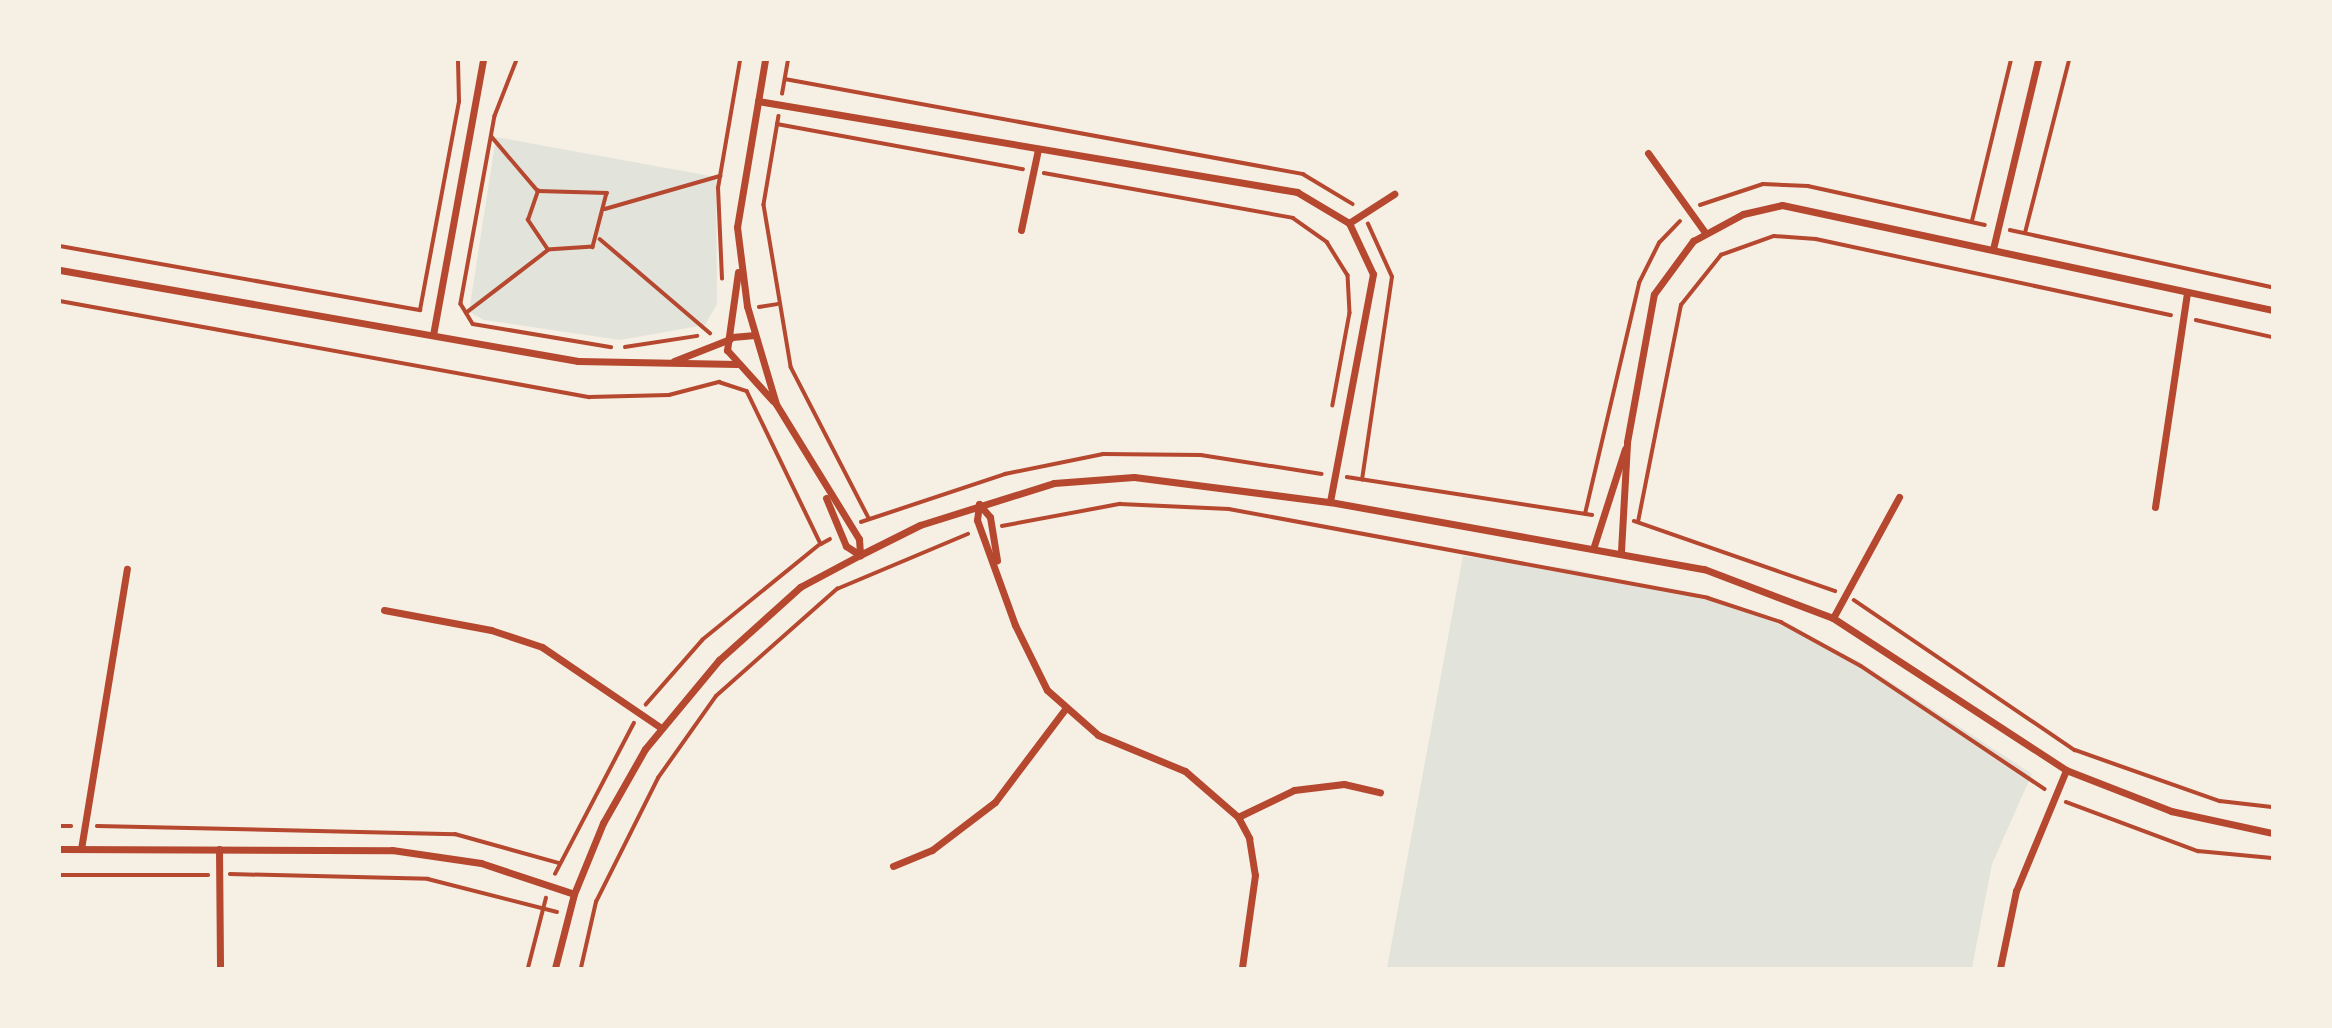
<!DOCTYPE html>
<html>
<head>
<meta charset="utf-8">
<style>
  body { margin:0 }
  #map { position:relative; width:2332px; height:1028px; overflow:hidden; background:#f6efe4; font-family:"Alegreya Sans",sans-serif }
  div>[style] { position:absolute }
  .green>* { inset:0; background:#e2e4dc }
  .path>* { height:3.5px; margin:-1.75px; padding:0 1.75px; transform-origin:1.75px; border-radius:1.75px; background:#b5482f }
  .minor>* { height:7px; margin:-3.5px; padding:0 3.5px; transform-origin:3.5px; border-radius:3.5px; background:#b5482f }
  span { translate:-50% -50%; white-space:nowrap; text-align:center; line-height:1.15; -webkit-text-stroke:7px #f6efe4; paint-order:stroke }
  .frame { position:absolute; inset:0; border:61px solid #f6efe4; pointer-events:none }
</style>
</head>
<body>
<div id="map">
  <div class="green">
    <div style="clip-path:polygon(496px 137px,716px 177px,717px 304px,705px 325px,620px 340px,484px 320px,469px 312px)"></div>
    <div style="clip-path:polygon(1463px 556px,1572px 569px,1746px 609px,1858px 661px,2032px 774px,1992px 864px,1972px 968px,1387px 968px)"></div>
  </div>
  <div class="path">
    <div style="left:517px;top:60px;width:60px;rotate:111.4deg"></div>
    <div style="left:495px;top:116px;width:191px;rotate:100.3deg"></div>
    <div style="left:461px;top:304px;width:23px;rotate:59deg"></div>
    <div style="left:473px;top:324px;width:140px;rotate:9.5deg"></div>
    <div style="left:785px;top:79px;width:527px;rotate:10.39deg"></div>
    <div style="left:1303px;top:174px;width:58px;rotate:31deg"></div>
    <div style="left:782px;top:94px;width:35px;rotate:-80deg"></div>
    <div style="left:779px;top:116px;width:90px;rotate:99.6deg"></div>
    <div style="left:764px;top:205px;width:164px;rotate:80.5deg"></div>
    <div style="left:791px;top:367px;width:170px;rotate:62.7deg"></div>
    <div style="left:777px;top:124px;width:250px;rotate:10.4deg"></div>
    <div style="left:492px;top:137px;width:71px;rotate:49.6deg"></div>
    <div style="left:538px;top:191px;width:69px;rotate:1.7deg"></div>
    <div style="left:607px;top:193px;width:56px;rotate:104.5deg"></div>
    <div style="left:593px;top:247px;width:45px;rotate:176.2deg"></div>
    <div style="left:548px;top:250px;width:36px;rotate:-124deg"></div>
    <div style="left:528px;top:220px;width:31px;rotate:-71deg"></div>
    <div style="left:1044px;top:173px;width:253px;rotate:10.2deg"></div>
    <div style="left:1293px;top:218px;width:42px;rotate:35.2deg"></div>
    <div style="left:1327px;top:242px;width:39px;rotate:58deg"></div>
    <div style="left:1348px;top:275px;width:38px;rotate:87deg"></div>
    <div style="left:1350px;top:313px;width:94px;rotate:100.5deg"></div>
    <div style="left:1700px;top:205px;width:66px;rotate:-18.4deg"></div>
    <div style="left:1763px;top:184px;width:45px;rotate:2.5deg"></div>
    <div style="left:1808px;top:186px;width:181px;rotate:12.4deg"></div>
    <div style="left:605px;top:209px;width:120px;rotate:-16deg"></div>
    <div style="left:1972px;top:221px;width:166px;rotate:-76.4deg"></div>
    <div style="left:2010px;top:230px;width:268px;rotate:12.3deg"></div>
    <div style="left:2025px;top:233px;width:179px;rotate:-75.7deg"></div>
    <div style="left:600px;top:239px;width:145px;rotate:40.5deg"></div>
    <div style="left:60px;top:246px;width:366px;rotate:10.1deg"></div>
    <div style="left:420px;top:310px;width:212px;rotate:-79.4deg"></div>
    <div style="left:459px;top:102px;width:42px;rotate:-91.4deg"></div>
    <div style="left:722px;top:279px;width:91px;rotate:-92.5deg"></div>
    <div style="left:718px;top:188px;width:130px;rotate:-80.2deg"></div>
    <div style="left:60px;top:301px;width:538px;rotate:10.29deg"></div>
    <div style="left:589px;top:397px;width:80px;rotate:-1.4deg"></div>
    <div style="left:669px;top:395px;width:52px;rotate:-14.6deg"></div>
    <div style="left:719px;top:382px;width:29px;rotate:18deg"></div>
    <div style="left:747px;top:391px;width:170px;rotate:64.2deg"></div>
    <div style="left:821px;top:544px;width:152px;rotate:140.9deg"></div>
    <div style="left:703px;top:640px;width:86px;rotate:131.2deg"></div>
    <div style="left:759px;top:307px;width:18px;rotate:-9deg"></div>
    <div style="left:466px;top:313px;width:103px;rotate:-37.5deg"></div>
    <div style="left:2196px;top:320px;width:78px;rotate:12.6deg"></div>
    <div style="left:625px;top:347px;width:73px;rotate:-8.7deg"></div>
    <div style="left:1347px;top:477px;width:248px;rotate:8.8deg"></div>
    <div style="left:1362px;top:480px;width:205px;rotate:-81.6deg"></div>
    <div style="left:1392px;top:277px;width:58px;rotate:-114.4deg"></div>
    <div style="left:1585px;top:514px;width:237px;rotate:-76.8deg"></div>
    <div style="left:1639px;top:283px;width:45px;rotate:-63.4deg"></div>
    <div style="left:1659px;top:243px;width:30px;rotate:-46deg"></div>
    <div style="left:1634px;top:521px;width:213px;rotate:19.2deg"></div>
    <div style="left:861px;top:522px;width:152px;rotate:-18.4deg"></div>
    <div style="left:1005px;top:474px;width:100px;rotate:-11.5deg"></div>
    <div style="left:1103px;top:454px;width:98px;rotate:0.6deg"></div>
    <div style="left:1201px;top:455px;width:122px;rotate:8.9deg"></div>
    <div style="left:1638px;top:522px;width:221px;rotate:-78.8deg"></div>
    <div style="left:1681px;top:305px;width:64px;rotate:-51.3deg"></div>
    <div style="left:1721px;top:255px;width:56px;rotate:-19.7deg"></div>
    <div style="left:1774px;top:236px;width:42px;rotate:4.1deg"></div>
    <div style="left:1816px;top:239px;width:363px;rotate:12.1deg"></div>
    <div style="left:1002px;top:526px;width:120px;rotate:-10.6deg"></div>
    <div style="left:1120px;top:504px;width:109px;rotate:2.6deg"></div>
    <div style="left:1229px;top:509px;width:487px;rotate:10.5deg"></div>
    <div style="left:1708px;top:598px;width:77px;rotate:18.2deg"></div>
    <div style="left:1781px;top:622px;width:91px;rotate:28.8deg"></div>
    <div style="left:1861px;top:666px;width:221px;rotate:33.8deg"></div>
    <div style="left:821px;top:544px;width:10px;rotate:-29deg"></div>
    <div style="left:1854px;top:600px;width:267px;rotate:34.2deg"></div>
    <div style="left:2075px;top:750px;width:154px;rotate:19.4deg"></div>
    <div style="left:2220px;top:801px;width:52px;rotate:6.6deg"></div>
    <div style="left:2066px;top:802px;width:141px;rotate:20.4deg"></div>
    <div style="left:2198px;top:851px;width:74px;rotate:5.4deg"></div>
    <div style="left:60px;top:826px;width:11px"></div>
    <div style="left:97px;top:826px;width:358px;rotate:1.3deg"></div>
    <div style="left:455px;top:834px;width:108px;rotate:15.6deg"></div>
    <div style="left:230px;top:874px;width:198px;rotate:1.4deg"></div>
    <div style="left:428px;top:879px;width:133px;rotate:14.3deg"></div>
    <div style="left:555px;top:874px;width:170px;rotate:-62.4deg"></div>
    <div style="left:60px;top:875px;width:148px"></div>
    <div style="left:528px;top:968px;width:72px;rotate:-75.6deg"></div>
    <div style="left:581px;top:968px;width:68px;rotate:-77.2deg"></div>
    <div style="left:596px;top:902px;width:139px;rotate:-63.4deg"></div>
    <div style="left:658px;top:778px;width:100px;rotate:-54.7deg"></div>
    <div style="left:716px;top:696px;width:162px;rotate:-41.5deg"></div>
    <div style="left:837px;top:589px;width:142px;rotate:-22.8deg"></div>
  </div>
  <div class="minor">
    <div style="left:765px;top:60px;width:169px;rotate:99.5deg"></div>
    <div style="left:737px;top:227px;width:80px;rotate:82.8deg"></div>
    <div style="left:747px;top:306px;width:102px;rotate:73.5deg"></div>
    <div style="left:776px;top:404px;width:158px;rotate:58.4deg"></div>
    <div style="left:859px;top:539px;width:16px;rotate:86deg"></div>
    <div style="left:758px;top:101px;width:547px;rotate:9.58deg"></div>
    <div style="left:1297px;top:192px;width:61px;rotate:30.8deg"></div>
    <div style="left:1349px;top:223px;width:56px;rotate:64.8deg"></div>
    <div style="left:1373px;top:274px;width:232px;rotate:100.7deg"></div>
    <div style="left:1648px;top:153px;width:96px;rotate:54.3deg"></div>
    <div style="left:1349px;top:223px;width:54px;rotate:-32.8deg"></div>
    <div style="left:1021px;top:230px;width:83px;rotate:-78.1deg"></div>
    <div style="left:1993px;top:249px;width:194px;rotate:-76.6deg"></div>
    <div style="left:60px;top:270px;width:526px;rotate:9.96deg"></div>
    <div style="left:578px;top:361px;width:159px;rotate:1.1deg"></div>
    <div style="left:738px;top:272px;width:79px;rotate:98deg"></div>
    <div style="left:727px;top:350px;width:69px;rotate:48deg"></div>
    <div style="left:433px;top:335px;width:280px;rotate:-79.7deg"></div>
    <div style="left:732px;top:337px;width:23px;rotate:-5deg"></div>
    <div style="left:674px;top:361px;width:60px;rotate:-21.4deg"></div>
    <div style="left:826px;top:498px;width:52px;rotate:67.4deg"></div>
    <div style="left:846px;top:546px;width:17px;rotate:33deg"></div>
    <div style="left:979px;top:504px;width:16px;rotate:97deg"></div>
    <div style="left:977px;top:520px;width:112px;rotate:70.1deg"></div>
    <div style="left:1015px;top:625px;width:72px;rotate:63.8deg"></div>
    <div style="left:1047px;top:690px;width:68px;rotate:41.4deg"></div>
    <div style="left:1098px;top:735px;width:94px;rotate:22.5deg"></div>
    <div style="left:1185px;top:771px;width:70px;rotate:41deg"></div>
    <div style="left:1238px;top:817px;width:24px;rotate:62deg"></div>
    <div style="left:1249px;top:838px;width:37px;rotate:81deg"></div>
    <div style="left:1255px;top:875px;width:94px;rotate:98deg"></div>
    <div style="left:979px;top:504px;width:17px;rotate:50deg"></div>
    <div style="left:990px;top:517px;width:44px;rotate:80.8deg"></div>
    <div style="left:2155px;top:507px;width:217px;rotate:-81.5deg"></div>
    <div style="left:1594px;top:546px;width:102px;rotate:-72.3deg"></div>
    <div style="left:1621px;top:551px;width:109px;rotate:-86.8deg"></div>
    <div style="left:1627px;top:442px;width:150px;rotate:-79.7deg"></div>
    <div style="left:1654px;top:294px;width:66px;rotate:-53.7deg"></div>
    <div style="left:1693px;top:241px;width:57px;rotate:-28.4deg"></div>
    <div style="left:1743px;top:214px;width:40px;rotate:-13deg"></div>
    <div style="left:1782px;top:205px;width:501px;rotate:12.09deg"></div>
    <div style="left:384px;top:610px;width:109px;rotate:10.6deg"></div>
    <div style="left:491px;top:630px;width:54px;rotate:18.4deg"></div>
    <div style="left:542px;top:647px;width:144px;rotate:34.2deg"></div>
    <div style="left:1833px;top:618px;width:138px;rotate:-61.4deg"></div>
    <div style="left:1238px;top:817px;width:62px;rotate:-25.7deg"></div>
    <div style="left:1294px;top:790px;width:50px;rotate:-6.8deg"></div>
    <div style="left:1344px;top:784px;width:37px;rotate:13deg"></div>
    <div style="left:60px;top:849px;width:332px;rotate:0.2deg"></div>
    <div style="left:392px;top:850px;width:90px;rotate:8.3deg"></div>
    <div style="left:481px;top:863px;width:98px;rotate:18.4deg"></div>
    <div style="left:81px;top:849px;width:284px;rotate:-80.7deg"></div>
    <div style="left:219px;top:849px;width:119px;rotate:89.5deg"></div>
    <div style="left:893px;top:866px;width:42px;rotate:-22.3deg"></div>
    <div style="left:932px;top:850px;width:79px;rotate:-37.3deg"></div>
    <div style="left:995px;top:802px;width:116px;rotate:-53deg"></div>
    <div style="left:555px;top:968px;width:76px;rotate:-75.6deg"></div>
    <div style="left:574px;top:894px;width:77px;rotate:-67.8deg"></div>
    <div style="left:603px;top:823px;width:85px;rotate:-60.4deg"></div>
    <div style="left:645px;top:749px;width:116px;rotate:-50.3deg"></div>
    <div style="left:719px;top:660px;width:109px;rotate:-42deg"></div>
    <div style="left:800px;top:587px;width:68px;rotate:-28.1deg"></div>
    <div style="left:860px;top:555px;width:67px;rotate:-26.6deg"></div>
    <div style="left:920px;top:525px;width:140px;rotate:-17.4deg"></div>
    <div style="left:1054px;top:483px;width:80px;rotate:-4.3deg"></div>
    <div style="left:1134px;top:477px;width:198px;rotate:7.3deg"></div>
    <div style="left:1330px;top:502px;width:380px;rotate:10.2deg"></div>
    <div style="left:1704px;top:569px;width:138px;rotate:20.8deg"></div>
    <div style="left:1833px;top:618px;width:278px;rotate:33.1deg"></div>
    <div style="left:2066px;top:770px;width:113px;rotate:21.3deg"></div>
    <div style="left:2171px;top:811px;width:103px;rotate:12.3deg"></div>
    <div style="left:2000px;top:968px;width:79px;rotate:-78.3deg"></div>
    <div style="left:2016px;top:891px;width:131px;rotate:-67.5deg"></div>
  </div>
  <div class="frame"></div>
</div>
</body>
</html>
